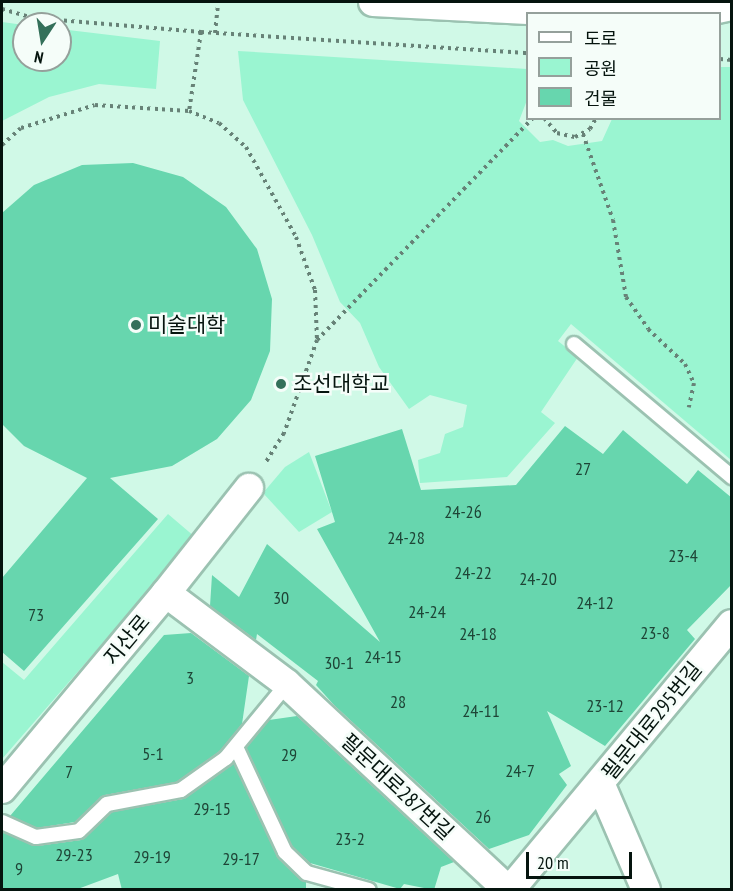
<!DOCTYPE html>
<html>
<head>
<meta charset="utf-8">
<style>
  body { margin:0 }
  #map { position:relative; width:733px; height:891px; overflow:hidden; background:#d0f9e7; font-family:"PT Sans Narrow","Noto Sans KR",sans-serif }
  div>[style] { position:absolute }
  .green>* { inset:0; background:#9af5d1 }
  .building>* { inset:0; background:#67d6ae }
  .path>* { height:4px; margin-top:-2px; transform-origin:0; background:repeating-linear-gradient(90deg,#678277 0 3px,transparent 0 7.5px) }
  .roads { filter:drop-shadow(2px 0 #9bc2b1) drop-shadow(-2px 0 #9bc2b1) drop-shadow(0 2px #9bc2b1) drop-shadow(0 -2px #9bc2b1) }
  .lane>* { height:14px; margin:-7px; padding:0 7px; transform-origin:7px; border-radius:7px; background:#fff }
  .street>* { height:28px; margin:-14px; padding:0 14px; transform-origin:14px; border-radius:14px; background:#fff }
  .dots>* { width:16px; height:16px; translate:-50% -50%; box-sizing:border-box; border:3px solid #f5fdf9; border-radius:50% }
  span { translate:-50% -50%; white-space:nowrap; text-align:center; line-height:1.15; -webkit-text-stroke:5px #f5fdf9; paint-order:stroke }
  .number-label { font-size:18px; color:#1e4436 }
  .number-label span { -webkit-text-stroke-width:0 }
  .poi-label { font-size:21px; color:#05140e }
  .left { translate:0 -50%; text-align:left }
  .street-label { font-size:21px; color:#05140e }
  .frame { position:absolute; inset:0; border:3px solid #05140e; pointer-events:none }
  .legend { position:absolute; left:526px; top:12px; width:195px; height:108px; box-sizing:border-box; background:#f5fdf9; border:2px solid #95a09b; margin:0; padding:8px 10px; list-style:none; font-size:18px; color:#05140e }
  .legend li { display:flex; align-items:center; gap:12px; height:30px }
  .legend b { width:30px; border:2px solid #95a09b }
  .north { position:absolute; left:12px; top:12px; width:60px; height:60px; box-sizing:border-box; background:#f5fdf9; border:2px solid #95a09b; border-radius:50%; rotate:192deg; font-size:16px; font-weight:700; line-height:24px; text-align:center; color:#05140e }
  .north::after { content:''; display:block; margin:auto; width:21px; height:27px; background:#34705a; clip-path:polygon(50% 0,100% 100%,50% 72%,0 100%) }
  .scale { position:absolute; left:526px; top:852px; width:106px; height:27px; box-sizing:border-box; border:3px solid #05140e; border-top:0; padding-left:8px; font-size:18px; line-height:21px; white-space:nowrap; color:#05140e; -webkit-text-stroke:4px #f5fdf9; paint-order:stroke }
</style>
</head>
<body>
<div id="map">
  <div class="green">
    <div style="clip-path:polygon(2px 22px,24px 25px,24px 60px,60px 60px,60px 29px,160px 41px,156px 89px,99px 84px,49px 97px,2px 121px)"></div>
    <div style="clip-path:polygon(238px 51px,527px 69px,527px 100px,519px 121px,540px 142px,553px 140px,568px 146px,602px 141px,612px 119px,720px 118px,720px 67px,731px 67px,731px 460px,571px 324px,558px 341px,578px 357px,541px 412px,555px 423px,507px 477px,420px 483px,418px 460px,440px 453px,445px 434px,463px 427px,467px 405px,430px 395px,409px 409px,379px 367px,360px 323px,340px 302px,312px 235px,243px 100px)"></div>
    <div style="clip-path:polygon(309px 452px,332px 512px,299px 532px,263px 493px,285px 467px)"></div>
    <div style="clip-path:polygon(168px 514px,195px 537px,2px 759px,2px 662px,24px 680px)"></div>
  </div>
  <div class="building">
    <div style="clip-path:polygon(133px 163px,183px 177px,226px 207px,257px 249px,272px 299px,270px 351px,251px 400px,217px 439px,172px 466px,110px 478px,158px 519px,24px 671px,2px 652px,2px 578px,87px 478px,24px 446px,2px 424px,2px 213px,34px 185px,82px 165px)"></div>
    <div style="clip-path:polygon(565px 426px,603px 454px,623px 430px,687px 484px,698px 470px,732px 498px,732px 584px,687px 630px,695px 639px,605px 746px,547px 711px,571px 766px,559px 774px,567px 785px,529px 835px,489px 849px,334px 705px,316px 685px,318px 681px,257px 634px,256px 640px,210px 606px,212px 575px,239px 597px,267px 544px,380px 642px,317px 529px,335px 522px,315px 456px,402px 429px,421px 490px,516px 485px)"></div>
    <div style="clip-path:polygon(191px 633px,249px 676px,242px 724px,220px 751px,177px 782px,105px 795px,75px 822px,37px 828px,10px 816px,164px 635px)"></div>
    <div style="clip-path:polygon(297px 716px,454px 862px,441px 867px,434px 890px,404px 884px,400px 889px,310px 863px,292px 847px,246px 748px,269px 720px)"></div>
    <div style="clip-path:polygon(234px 763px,277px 856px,306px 882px,306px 890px,122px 890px,118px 874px,75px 890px,2px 890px,2px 832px,37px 846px,81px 840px,111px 812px,183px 799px)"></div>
  </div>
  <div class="path">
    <div style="left:2px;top:9px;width:33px;rotate:16deg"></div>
    <div style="left:34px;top:18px;width:168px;rotate:4.8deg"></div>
    <div style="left:201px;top:32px;width:328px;rotate:3.7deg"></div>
    <div style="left:201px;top:32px;width:80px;rotate:98.6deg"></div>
    <div style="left:189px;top:111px;width:32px;rotate:22deg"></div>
    <div style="left:219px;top:123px;width:36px;rotate:42deg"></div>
    <div style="left:246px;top:147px;width:103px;rotate:60.9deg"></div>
    <div style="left:296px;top:237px;width:56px;rotate:70.3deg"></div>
    <div style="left:315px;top:290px;width:50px;rotate:87.7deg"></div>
    <div style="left:317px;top:340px;width:99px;rotate:109.5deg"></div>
    <div style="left:284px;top:433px;width:34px;rotate:122deg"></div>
    <div style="left:215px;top:33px;width:31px;rotate:-84deg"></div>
    <div style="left:720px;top:59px;width:12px;rotate:5deg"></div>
    <div style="left:544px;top:118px;width:20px;rotate:49deg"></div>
    <div style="left:557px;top:133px;width:18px;rotate:13deg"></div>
    <div style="left:575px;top:137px;width:17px;rotate:-28deg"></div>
    <div style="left:590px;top:129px;width:13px;rotate:-61deg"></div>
    <div style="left:583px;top:134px;width:91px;rotate:70.8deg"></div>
    <div style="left:613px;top:220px;width:78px;rotate:80.4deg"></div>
    <div style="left:626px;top:297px;width:39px;rotate:55deg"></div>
    <div style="left:648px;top:329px;width:51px;rotate:43.4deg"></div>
    <div style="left:685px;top:364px;width:21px;rotate:65deg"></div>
    <div style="left:694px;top:383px;width:25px;rotate:102deg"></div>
    <div style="left:2px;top:145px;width:25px;rotate:-42deg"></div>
    <div style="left:21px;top:128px;width:77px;rotate:-17.3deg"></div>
    <div style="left:95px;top:105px;width:94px;rotate:3.7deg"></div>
    <div style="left:317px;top:340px;width:310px;rotate:-45.8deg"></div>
  </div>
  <div class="roads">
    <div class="lane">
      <div style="left:574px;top:344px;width:207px;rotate:40.1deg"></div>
      <div style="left:236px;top:747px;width:116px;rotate:65deg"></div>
      <div style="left:285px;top:852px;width:30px;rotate:44deg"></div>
      <div style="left:307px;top:873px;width:64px;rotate:15.3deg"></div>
      <div style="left:2px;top:822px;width:37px;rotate:24deg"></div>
      <div style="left:36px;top:837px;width:43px;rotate:-7.9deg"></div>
      <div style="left:79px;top:831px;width:39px;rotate:-44deg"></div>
      <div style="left:107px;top:804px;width:75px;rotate:-10.7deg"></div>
      <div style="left:181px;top:790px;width:55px;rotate:-35.4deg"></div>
      <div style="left:226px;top:758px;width:96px;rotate:-50.5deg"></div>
    </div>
    <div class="street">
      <div style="left:373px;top:2px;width:169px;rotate:3deg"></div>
      <div style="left:542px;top:11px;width:166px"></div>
      <div style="left:708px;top:11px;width:25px;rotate:-12deg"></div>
      <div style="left:166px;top:593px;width:151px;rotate:36.9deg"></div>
      <div style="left:287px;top:684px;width:302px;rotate:43deg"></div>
      <div style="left:600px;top:783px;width:116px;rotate:66.7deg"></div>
      <div style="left:2px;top:789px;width:256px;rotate:-50.1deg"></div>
      <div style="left:166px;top:593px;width:134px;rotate:-51.7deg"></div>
      <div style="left:510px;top:890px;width:346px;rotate:-50.2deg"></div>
    </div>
  </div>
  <div class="dots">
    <div style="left:136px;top:325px;background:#34705a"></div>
    <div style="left:281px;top:384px;background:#34705a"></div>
  </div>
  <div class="number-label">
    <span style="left:583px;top:469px">27</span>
    <span style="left:463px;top:512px">24-26</span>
    <span style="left:406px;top:538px">24-28</span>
    <span style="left:683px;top:556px">23-4</span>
    <span style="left:473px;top:573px">24-22</span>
    <span style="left:538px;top:579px">24-20</span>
    <span style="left:281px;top:598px">30</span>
    <span style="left:595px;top:603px">24-12</span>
    <span style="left:427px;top:612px">24-24</span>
    <span style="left:36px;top:615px">73</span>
    <span style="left:655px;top:633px">23-8</span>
    <span style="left:478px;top:634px">24-18</span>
    <span style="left:383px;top:657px">24-15</span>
    <span style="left:339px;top:663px">30-1</span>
    <span style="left:190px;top:678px">3</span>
    <span style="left:398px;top:702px">28</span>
    <span style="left:605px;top:706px">23-12</span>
    <span style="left:481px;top:711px">24-11</span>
    <span style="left:153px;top:754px">5-1</span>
    <span style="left:289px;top:755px">29</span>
    <span style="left:520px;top:771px">24-7</span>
    <span style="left:69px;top:772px">7</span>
    <span style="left:212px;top:809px">29-15</span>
    <span style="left:483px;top:817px">26</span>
    <span style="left:350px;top:839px">23-2</span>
    <span style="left:74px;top:855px">29-23</span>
    <span style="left:152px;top:857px">29-19</span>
    <span style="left:241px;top:859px">29-17</span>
    <span style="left:19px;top:869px">9</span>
  </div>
  <div class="poi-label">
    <span class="left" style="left:148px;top:325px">미술대학</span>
    <span class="left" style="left:293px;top:384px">조선대학교</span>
  </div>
  <div class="street-label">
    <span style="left:127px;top:640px;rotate:-50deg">지산로</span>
    <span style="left:652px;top:721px;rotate:-51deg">필문대로295번길</span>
    <span style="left:397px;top:787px;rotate:43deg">필문대로287번길</span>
  </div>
  <div class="frame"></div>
  <ul class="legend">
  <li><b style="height:8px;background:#fff"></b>도로</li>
  <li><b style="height:16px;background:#9af5d1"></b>공원</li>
  <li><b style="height:16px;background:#67d6ae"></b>건물</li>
  </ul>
  <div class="north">N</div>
  <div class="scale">20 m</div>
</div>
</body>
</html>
